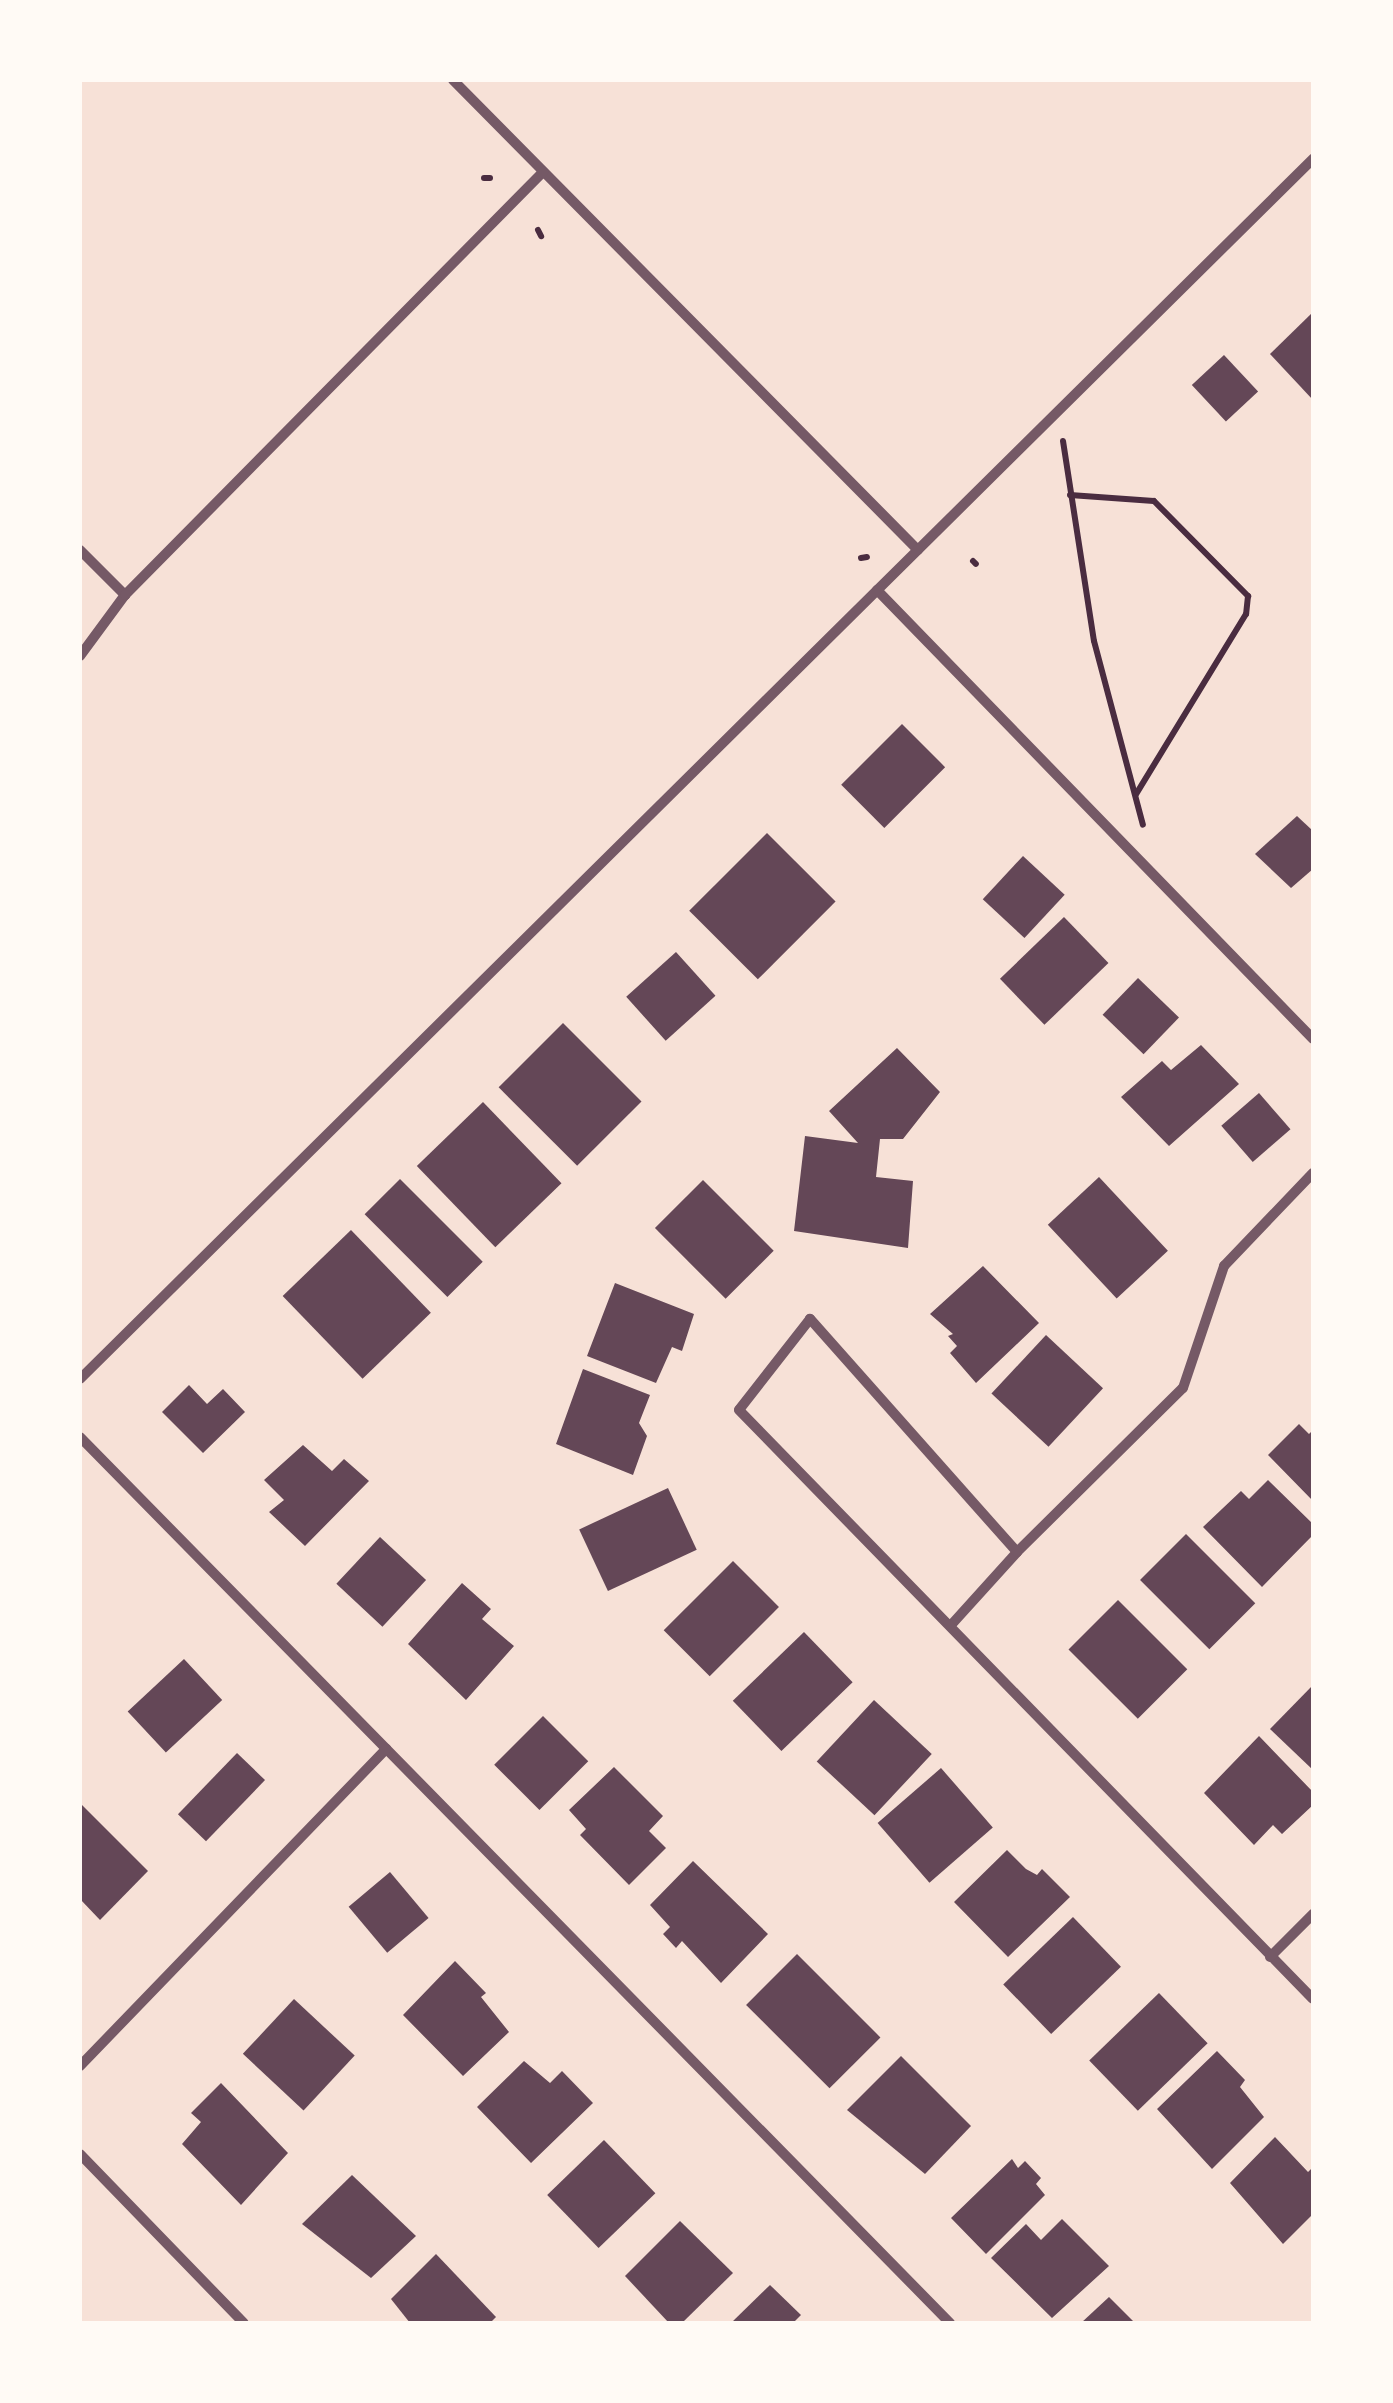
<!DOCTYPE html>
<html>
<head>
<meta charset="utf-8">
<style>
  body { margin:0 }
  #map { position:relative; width:1393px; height:2403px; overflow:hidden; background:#f7e1d7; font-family:Inter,sans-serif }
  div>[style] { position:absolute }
  .building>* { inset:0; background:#644757; transform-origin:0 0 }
  .path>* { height:6px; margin:-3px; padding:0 3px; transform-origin:3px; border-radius:3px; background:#4a2c40 }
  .minor>* { height:10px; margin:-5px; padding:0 5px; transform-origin:5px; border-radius:5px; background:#755966 }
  span { translate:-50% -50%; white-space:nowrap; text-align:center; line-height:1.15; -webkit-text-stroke:10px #fffaf5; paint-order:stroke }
  .frame { position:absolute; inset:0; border:82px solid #fffaf5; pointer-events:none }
</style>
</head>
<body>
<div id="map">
  <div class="building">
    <div style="clip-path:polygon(1313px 312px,1313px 400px,1270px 354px)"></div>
    <div style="left:1224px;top:355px;width:50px;height:44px;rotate:47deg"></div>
    <div style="left:902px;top:724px;width:61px;height:86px;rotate:45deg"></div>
    <div style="clip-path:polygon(1297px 816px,1313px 831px,1313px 869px,1291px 888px,1255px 854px)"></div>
    <div style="left:767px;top:833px;width:97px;height:110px;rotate:45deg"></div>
    <div style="left:1023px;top:856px;width:57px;height:59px;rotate:43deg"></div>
    <div style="left:1064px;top:917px;width:64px;height:89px;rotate:46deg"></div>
    <div style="left:676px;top:952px;width:59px;height:67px;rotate:48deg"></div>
    <div style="left:1138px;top:978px;width:57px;height:51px;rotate:44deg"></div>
    <div style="left:563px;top:1023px;width:111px;height:91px;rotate:45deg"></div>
    <div style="clip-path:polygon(1201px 1045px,1239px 1084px,1169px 1146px,1121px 1097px,1162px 1061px,1171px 1070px)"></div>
    <div style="clip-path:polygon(897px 1048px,940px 1092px,903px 1139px,880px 1139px,876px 1177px,913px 1181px,908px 1248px,794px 1231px,805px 1136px,858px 1143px,829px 1111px)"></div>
    <div style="left:1259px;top:1093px;width:48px;height:50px;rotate:49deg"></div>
    <div style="left:483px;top:1102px;width:113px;height:92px;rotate:46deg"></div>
    <div style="left:1099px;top:1177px;width:101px;height:70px;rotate:47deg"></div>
    <div style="left:400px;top:1179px;width:117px;height:50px;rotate:45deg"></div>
    <div style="left:703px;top:1180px;width:100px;height:68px;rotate:45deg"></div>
    <div style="left:351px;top:1230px;width:115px;height:95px;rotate:46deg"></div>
    <div style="clip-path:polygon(983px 1266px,1039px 1323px,976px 1383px,950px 1353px,957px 1346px,948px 1336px,953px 1334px,930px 1314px)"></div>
    <div style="clip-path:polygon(615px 1283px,694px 1314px,682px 1351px,672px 1347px,656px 1383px,587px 1356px)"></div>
    <div style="left:1046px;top:1335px;width:78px;height:80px;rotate:43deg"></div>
    <div style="clip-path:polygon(583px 1369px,650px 1395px,639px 1423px,647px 1436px,633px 1475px,556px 1444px)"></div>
    <div style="clip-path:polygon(189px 1385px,207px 1404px,223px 1389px,245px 1412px,203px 1453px,162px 1412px)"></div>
    <div style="clip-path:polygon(1299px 1424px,1309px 1434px,1313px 1430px,1313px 1501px,1268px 1455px)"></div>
    <div style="clip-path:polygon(303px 1445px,332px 1471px,344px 1459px,369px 1481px,305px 1546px,269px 1512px,284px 1500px,264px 1480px)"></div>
    <div style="clip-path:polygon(1268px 1480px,1313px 1524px,1313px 1535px,1262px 1587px,1203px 1527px,1241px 1491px,1249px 1499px)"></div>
    <div style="left:668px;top:1488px;width:68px;height:98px;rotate:65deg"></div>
    <div style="left:1186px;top:1534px;width:98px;height:65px;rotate:45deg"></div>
    <div style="left:380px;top:1537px;width:63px;height:64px;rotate:43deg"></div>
    <div style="left:733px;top:1561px;width:65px;height:98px;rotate:45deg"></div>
    <div style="clip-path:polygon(462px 1583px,491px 1609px,482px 1619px,514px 1646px,466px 1700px,408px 1644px)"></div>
    <div style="left:1118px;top:1600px;width:98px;height:70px;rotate:45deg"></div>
    <div style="left:804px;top:1632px;width:70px;height:99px;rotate:46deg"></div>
    <div style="left:184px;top:1659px;width:56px;height:77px;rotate:47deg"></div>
    <div style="clip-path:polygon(1313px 1685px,1313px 1770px,1270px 1729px)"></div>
    <div style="left:874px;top:1700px;width:79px;height:84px;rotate:43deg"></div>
    <div style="left:543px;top:1716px;width:64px;height:69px;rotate:45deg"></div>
    <div style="clip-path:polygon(1259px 1736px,1313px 1792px,1313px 1805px,1282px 1834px,1273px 1825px,1254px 1845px,1204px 1793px)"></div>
    <div style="left:237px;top:1753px;width:39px;height:85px;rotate:44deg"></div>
    <div style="clip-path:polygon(614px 1767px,663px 1816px,649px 1831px,666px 1848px,629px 1885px,580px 1835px,586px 1829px,569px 1810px)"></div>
    <div style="left:941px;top:1768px;width:79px;height:84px;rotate:49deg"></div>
    <div style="clip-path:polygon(80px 1803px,148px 1871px,100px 1920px,80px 1899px)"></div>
    <div style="clip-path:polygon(1007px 1850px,1026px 1869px,1037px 1875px,1042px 1869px,1070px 1897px,1008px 1957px,954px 1902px)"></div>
    <div style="clip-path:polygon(693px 1861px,768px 1934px,721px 1983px,682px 1941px,676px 1948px,663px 1934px,670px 1927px,650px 1905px)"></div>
    <div style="left:390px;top:1872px;width:60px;height:54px;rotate:50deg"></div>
    <div style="left:1073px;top:1917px;width:69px;height:97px;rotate:46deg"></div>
    <div style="left:797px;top:1954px;width:118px;height:72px;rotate:45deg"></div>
    <div style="clip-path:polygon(455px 1961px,486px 1993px,481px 1997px,509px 2032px,463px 2076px,403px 2015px)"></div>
    <div style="left:1159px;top:1993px;width:70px;height:97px;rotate:46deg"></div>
    <div style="left:294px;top:1999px;width:83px;height:75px;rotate:43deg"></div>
    <div style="clip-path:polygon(1217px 2051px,1245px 2080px,1240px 2087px,1264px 2117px,1212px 2169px,1157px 2109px)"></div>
    <div style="clip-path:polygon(901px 2056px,971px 2126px,925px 2174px,847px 2110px)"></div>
    <div style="clip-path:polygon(524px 2061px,550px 2083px,562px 2071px,593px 2103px,531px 2163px,477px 2107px)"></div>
    <div style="clip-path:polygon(221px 2083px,288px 2153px,241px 2205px,182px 2144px,201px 2122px,191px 2113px)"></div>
    <div style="clip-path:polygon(1275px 2137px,1308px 2172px,1313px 2167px,1313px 2214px,1283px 2244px,1230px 2183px)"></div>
    <div style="left:604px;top:2140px;width:74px;height:79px;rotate:46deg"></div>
    <div style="clip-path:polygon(1012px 2159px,1018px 2168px,1025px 2161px,1041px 2178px,1036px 2184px,1045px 2195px,986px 2254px,951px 2218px)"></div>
    <div style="clip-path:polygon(352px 2175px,416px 2236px,371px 2278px,302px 2224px)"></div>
    <div style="clip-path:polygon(1062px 2219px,1109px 2266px,1052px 2318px,991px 2258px,1026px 2224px,1041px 2240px)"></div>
    <div style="clip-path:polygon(680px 2221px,733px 2273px,682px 2323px,669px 2323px,625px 2276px)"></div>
    <div style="clip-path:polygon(436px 2254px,496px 2317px,490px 2323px,410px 2323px,391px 2299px)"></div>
    <div style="clip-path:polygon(770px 2285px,801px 2315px,793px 2323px,731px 2323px)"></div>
    <div style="clip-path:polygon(1109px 2297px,1135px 2323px,1081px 2323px)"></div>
  </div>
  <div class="path">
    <div style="left:484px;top:178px;width:6px"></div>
    <div style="left:538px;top:230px;width:7px;rotate:63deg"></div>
    <div style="left:1063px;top:441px;width:202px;rotate:81.2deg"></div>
    <div style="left:1094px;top:641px;width:190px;rotate:75.1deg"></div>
    <div style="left:1070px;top:495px;width:84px;rotate:4.1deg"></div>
    <div style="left:1154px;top:501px;width:134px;rotate:45.3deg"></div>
    <div style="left:1248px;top:596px;width:18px;rotate:96deg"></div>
    <div style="left:1246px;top:614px;width:211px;rotate:121.4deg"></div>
    <div style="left:861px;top:558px;width:6px;rotate:-9deg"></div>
    <div style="left:973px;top:561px;width:4px;rotate:45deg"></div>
  </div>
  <div class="minor">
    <div style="left:453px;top:80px;width:661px;rotate:45.31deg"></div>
    <div style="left:80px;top:550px;width:64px;rotate:45deg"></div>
    <div style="left:877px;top:590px;width:626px;rotate:45.84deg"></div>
    <div style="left:80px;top:656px;width:76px;rotate:-53.6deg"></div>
    <div style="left:125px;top:595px;width:595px;rotate:-45.34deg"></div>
    <div style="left:80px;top:1379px;width:1735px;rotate:-44.7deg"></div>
    <div style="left:80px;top:1437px;width:1242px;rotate:45.52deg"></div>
    <div style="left:1017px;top:1552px;width:233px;rotate:-44.7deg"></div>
    <div style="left:1183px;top:1388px;width:129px;rotate:-71.4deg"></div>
    <div style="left:1224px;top:1266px;width:129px;rotate:-46.3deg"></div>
    <div style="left:952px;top:1624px;width:97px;rotate:-47.9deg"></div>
    <div style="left:1017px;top:1552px;width:312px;rotate:-131.6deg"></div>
    <div style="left:810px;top:1319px;width:115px;rotate:128deg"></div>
    <div style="left:739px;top:1410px;width:822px;rotate:45.74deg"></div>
    <div style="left:1270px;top:1957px;width:61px;rotate:-45deg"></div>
    <div style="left:80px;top:2066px;width:441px;rotate:-46deg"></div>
    <div style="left:80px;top:2154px;width:235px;rotate:45.9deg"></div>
  </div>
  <div class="frame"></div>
</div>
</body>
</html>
